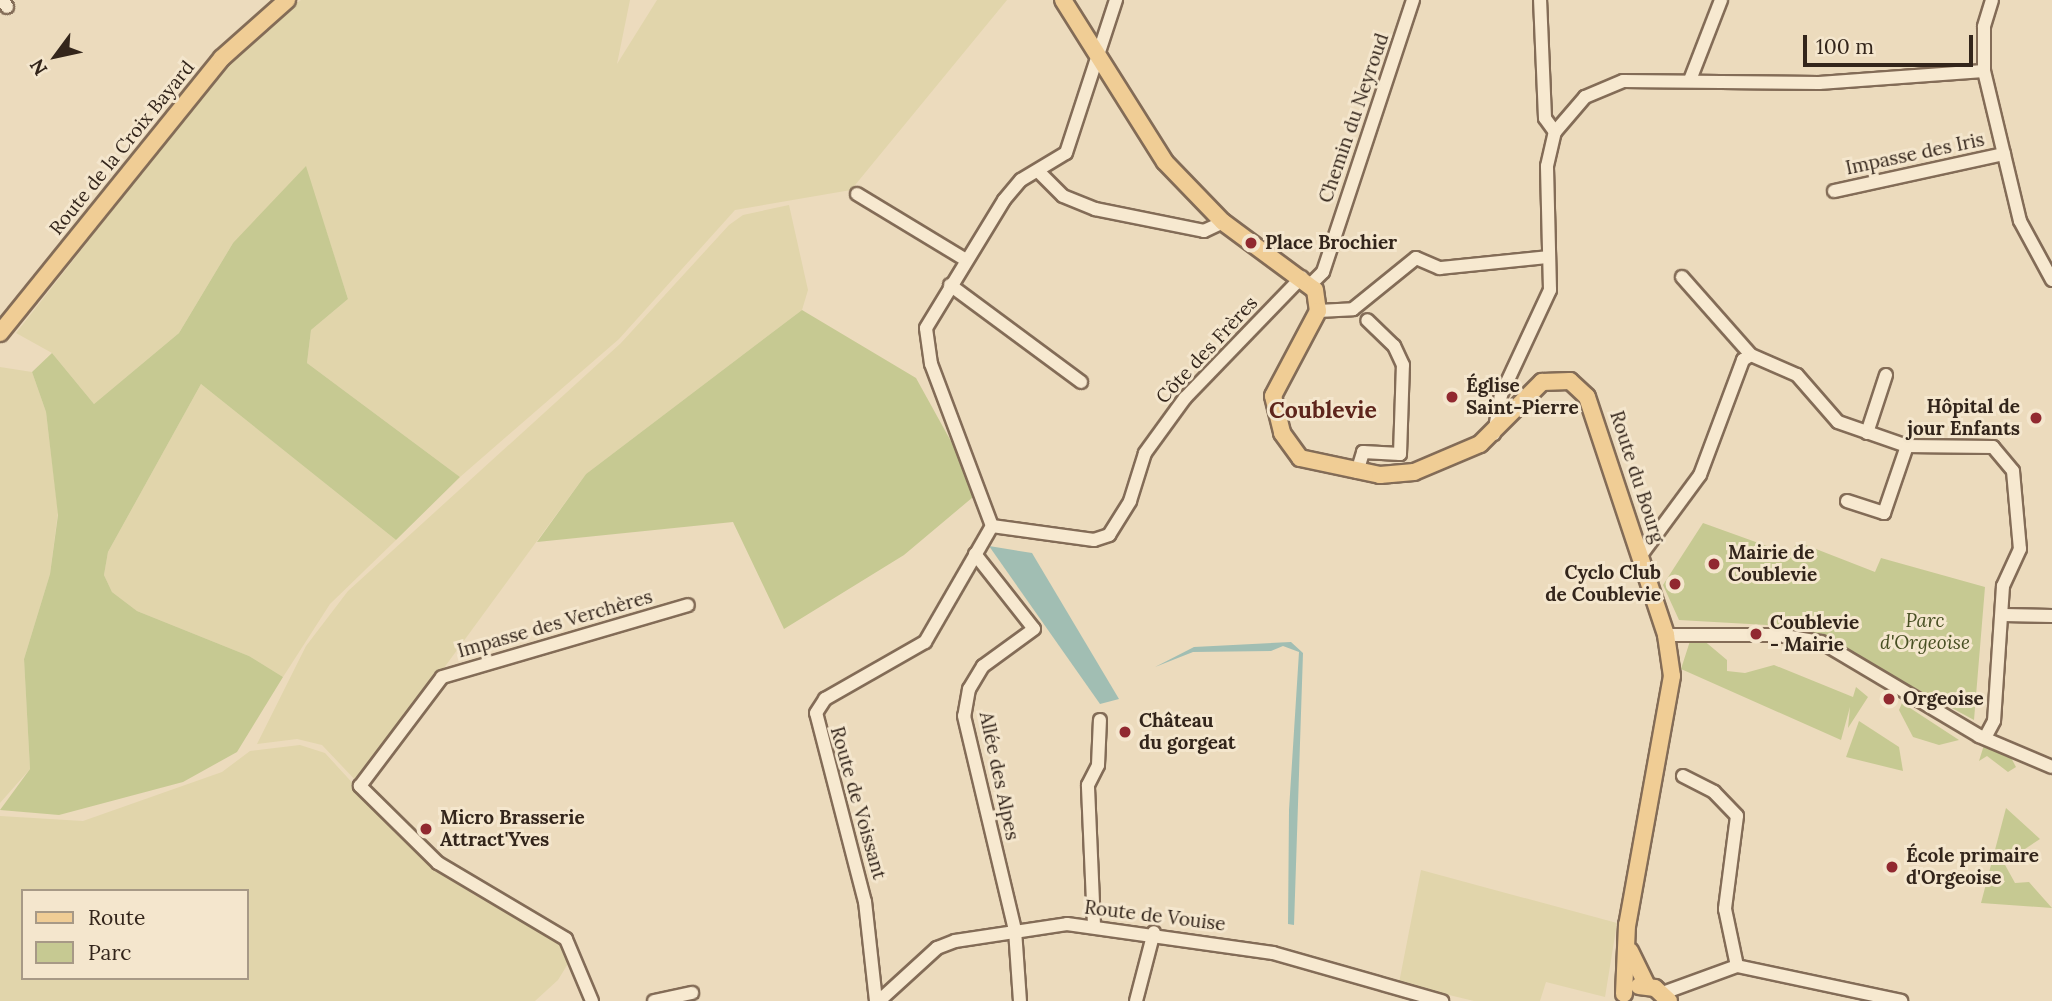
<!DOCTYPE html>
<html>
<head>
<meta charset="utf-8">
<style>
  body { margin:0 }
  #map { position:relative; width:2052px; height:1001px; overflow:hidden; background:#ecdbbd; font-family:Lora,serif }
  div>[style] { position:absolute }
  .farmland>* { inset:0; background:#e1d5ab }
  .green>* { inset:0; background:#c6c992 }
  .water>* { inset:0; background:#a1beb3 }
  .roads { filter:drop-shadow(2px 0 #836c57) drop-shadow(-2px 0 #836c57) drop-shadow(0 2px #836c57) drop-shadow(0 -2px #836c57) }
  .minor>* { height:12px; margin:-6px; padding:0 6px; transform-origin:6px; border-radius:6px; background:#f7e9d0 }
  .major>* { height:16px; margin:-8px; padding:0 8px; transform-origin:8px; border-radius:8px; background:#f0cd95 }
  .dots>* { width:19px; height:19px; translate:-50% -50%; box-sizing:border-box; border:4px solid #f4e6cd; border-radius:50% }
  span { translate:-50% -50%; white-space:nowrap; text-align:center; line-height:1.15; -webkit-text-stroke:6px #f4e6cd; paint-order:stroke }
  .street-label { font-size:19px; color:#33251b }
  .poi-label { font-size:19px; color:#33251b; font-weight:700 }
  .left { translate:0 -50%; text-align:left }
  .right { translate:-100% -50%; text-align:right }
  .park-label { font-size:19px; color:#474f22; font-style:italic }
  .quarter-label { font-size:23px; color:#5e251c; font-weight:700 }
  .legend { position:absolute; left:21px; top:889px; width:228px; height:91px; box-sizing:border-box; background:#f4e6cd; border:2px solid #a79986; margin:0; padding:9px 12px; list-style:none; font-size:21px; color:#33251b }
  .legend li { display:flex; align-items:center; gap:14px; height:35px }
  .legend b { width:35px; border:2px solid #a79986 }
  .north { position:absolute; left:21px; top:21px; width:70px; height:70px; -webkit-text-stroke:5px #f4e6cd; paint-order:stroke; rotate:237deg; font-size:19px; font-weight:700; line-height:28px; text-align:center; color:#33251b }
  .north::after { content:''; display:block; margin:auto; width:24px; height:32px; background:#33251b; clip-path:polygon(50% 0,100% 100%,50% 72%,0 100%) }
  .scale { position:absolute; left:1803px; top:35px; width:170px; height:32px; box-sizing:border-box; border:4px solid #33251b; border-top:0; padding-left:9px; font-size:21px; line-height:24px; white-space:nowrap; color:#33251b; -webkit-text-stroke:5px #f4e6cd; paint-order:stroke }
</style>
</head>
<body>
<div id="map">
  <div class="farmland">
    <div style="clip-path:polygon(301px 0,630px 0,617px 64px,657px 0,1007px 0,851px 190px,735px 210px,619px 339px,460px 477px,307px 363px,311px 330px,348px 299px,322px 218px,233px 243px,179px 333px,94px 404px,52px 353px,16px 333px,251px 34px)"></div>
    <div style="clip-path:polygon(789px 205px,808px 290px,802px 310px,586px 474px,359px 784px,322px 745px,297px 739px,257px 744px,306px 646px,348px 591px,621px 343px,729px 225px,743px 215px)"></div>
    <div style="clip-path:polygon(0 367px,32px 372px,46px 412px,58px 512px,50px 574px,24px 659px,30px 769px,0 803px)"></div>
    <div style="clip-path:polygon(201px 384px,396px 540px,330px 604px,283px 677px,249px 656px,137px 611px,112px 592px,104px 575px,108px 552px)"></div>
    <div style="clip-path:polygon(evenodd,300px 745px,325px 753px,413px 849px,474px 895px,563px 942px,569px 962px,558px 980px,535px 1001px,0 1001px,0 816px,83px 821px,222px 772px,250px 751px,300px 745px,23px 891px,247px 891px,247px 978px,23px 978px,23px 891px)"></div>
    <div style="clip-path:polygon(1421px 870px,1617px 923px,1605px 997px,1546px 982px,1540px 1001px,1474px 1001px,1399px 983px)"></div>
  </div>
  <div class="green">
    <div style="clip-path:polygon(306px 166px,348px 299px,311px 330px,307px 363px,460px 477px,396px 540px,201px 384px,108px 552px,104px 575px,112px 592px,137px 611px,249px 656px,283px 677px,237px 752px,183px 782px,59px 815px,0 810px,30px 769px,24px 659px,50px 574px,58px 515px,46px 412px,32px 372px,52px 353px,94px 404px,179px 333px,233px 243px)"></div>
    <div style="clip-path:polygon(802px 310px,916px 378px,979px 492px,904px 555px,784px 629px,733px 522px,537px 542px,586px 474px)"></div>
    <div style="clip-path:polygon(1703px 523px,1789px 554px,1798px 542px,1875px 572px,1881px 558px,1985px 587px,1974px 720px,1802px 627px,1679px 620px,1663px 585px)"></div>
    <div style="clip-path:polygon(1702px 639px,1727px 660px,1727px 671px,1745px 673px,1774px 665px,1853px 697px,1856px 687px,1868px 697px,1848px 728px,1850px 707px,1841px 740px,1681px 669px,1690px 641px)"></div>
    <div style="clip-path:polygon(1902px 703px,1907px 706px,1959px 740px,1939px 745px,1913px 737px,1899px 710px)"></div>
    <div style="clip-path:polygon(1859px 721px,1899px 747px,1903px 771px,1846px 757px)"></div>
    <div style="clip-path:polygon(1984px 745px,2009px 754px,2016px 767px,2008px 772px,1987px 756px,1979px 761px)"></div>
    <div style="clip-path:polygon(2006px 808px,2040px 839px,2004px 863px,2015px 883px,2029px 882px,2052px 908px,1981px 903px)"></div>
  </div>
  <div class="water">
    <div style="clip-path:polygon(989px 546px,1032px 553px,1119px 699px,1100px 704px)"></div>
    <div style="clip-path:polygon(1291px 642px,1303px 653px,1294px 925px,1288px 924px,1289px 810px,1299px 652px,1283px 646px,1271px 651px,1193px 652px,1155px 667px,1194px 647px)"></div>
  </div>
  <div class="roads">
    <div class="minor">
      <div style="left:3px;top:0;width:8px;rotate:60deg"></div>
      <div style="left:1992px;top:0;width:28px;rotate:107deg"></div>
      <div style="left:1984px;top:27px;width:44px;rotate:90deg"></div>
      <div style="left:1984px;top:71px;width:154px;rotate:76.5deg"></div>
      <div style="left:2020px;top:221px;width:67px;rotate:61.5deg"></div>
      <div style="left:1690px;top:80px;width:86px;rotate:-68.8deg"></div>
      <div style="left:1555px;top:132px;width:46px;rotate:-49.4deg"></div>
      <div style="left:1585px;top:97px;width:41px;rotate:-22.8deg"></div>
      <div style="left:1623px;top:81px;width:196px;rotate:0.6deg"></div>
      <div style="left:1819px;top:83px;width:165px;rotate:-4.2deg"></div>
      <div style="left:1038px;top:171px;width:35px;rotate:45deg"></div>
      <div style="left:1063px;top:196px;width:35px;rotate:22deg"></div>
      <div style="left:1095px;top:209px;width:111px;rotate:11.4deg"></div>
      <div style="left:1204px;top:231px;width:21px;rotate:-25deg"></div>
      <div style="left:1834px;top:191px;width:174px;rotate:-12.3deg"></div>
      <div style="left:857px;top:194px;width:127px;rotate:31.2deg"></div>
      <div style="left:1682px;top:277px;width:104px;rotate:48.5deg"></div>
      <div style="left:1311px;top:284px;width:17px;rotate:-45deg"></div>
      <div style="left:1323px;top:272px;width:287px;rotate:-71.7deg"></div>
      <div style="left:950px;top:285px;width:163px;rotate:36.5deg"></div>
      <div style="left:1318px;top:311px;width:35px;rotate:-3deg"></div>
      <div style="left:1353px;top:309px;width:81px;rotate:-39deg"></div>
      <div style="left:1416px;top:258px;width:26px;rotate:23deg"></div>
      <div style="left:1440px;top:268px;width:109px;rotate:-5.8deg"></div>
      <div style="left:1867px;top:433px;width:61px;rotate:-71.9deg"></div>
      <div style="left:1494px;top:434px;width:40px;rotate:-80deg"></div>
      <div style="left:1501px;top:395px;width:116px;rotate:-65deg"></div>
      <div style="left:1550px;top:290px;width:124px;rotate:-91.4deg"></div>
      <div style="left:1547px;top:166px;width:35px;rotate:-77deg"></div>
      <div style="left:1555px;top:132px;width:17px;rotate:-126deg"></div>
      <div style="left:1545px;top:118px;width:118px;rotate:-92.4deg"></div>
      <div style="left:1357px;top:472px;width:21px;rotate:-73deg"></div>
      <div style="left:1363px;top:452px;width:37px;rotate:3deg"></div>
      <div style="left:1400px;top:454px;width:89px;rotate:-88.1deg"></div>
      <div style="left:1403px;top:365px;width:21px;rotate:-115deg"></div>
      <div style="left:1394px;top:346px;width:37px;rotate:-136deg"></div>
      <div style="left:1847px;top:501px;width:39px;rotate:18deg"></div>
      <div style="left:1884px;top:513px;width:71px;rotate:-71.1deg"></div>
      <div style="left:992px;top:526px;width:173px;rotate:-110.6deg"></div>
      <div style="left:931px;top:364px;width:36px;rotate:-98deg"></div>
      <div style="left:926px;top:328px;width:150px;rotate:-58.6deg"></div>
      <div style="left:1004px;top:200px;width:26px;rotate:-50deg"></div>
      <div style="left:1021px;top:180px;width:52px;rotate:-31deg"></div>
      <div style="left:1066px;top:153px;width:161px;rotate:-71.9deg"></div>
      <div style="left:992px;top:526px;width:103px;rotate:7.8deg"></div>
      <div style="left:1094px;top:540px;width:16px;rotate:-18deg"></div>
      <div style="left:1109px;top:535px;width:40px;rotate:-58deg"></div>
      <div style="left:1130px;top:501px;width:50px;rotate:-72.6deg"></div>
      <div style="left:1145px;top:453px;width:68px;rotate:-54deg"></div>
      <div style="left:1185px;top:398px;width:168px;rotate:-46deg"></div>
      <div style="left:975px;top:554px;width:95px;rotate:51.8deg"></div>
      <div style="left:1034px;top:629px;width:63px;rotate:144deg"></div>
      <div style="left:983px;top:666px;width:27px;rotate:121deg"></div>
      <div style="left:969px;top:689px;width:27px;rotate:100deg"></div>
      <div style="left:964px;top:716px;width:220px;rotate:76.6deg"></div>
      <div style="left:1015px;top:930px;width:71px;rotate:86deg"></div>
      <div style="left:1641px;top:555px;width:99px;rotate:-53.6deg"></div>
      <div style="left:1700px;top:475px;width:123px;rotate:-69.5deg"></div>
      <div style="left:1743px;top:360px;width:9px;rotate:-32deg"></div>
      <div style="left:1751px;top:355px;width:50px;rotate:23.5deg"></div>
      <div style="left:1797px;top:375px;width:62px;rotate:48.9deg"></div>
      <div style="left:1838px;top:422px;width:73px;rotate:19.2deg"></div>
      <div style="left:1907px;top:446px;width:86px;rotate:0.7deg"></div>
      <div style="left:1993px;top:447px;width:31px;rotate:50deg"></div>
      <div style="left:2013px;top:471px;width:78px;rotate:84.9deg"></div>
      <div style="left:2020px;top:549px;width:41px;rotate:114.7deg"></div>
      <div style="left:2003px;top:586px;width:135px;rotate:93.8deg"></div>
      <div style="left:1994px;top:721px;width:19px;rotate:118deg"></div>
      <div style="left:2004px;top:615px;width:48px;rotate:1.2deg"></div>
      <div style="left:1666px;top:635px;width:113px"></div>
      <div style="left:1779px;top:635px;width:43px;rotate:9.5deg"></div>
      <div style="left:1821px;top:642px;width:184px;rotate:30.7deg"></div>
      <div style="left:1979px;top:736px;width:79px;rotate:23deg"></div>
      <div style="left:1683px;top:776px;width:35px;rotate:27deg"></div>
      <div style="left:1714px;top:792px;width:33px;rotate:46deg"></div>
      <div style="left:1737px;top:816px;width:94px;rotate:97.4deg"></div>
      <div style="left:1725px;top:909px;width:58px;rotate:78.1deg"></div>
      <div style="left:1737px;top:966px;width:168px;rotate:12deg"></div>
      <div style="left:1094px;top:925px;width:140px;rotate:-92.5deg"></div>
      <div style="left:1088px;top:785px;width:22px;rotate:-63deg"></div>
      <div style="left:1098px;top:765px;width:45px;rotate:-87.5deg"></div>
      <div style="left:1663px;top:993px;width:79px;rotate:-20deg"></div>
      <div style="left:592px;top:1001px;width:67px;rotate:-112.8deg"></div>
      <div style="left:566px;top:939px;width:149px;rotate:-149.3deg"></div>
      <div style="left:438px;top:863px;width:110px;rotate:-135.4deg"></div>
      <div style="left:360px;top:786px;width:136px;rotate:-53deg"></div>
      <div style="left:442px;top:677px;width:256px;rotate:-16.3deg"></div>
      <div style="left:654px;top:1001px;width:39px;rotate:-12deg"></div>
      <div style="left:876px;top:1001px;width:100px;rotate:-96.3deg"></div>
      <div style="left:865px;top:902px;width:195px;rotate:-104.5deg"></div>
      <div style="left:816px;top:713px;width:17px;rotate:-57deg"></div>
      <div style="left:825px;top:699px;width:115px;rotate:-29.7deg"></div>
      <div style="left:925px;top:642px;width:134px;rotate:-60deg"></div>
      <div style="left:879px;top:1001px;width:79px;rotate:-42.4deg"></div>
      <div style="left:937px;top:948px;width:19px;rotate:-21deg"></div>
      <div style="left:955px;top:941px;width:113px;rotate:-8.6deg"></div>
      <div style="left:1067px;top:924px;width:208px;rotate:8deg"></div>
      <div style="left:1273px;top:953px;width:176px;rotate:15.9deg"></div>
      <div style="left:1136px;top:1001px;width:71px;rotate:-75.4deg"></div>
    </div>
    <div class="major">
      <div style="left:1063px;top:0;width:191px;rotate:57.8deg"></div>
      <div style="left:1165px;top:162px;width:83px;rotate:46deg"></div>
      <div style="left:1223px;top:222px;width:114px;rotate:36.5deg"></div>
      <div style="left:1315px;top:290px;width:21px;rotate:82deg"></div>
      <div style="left:1318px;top:311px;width:96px;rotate:117.9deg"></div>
      <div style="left:1273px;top:396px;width:38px;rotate:76deg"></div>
      <div style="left:1282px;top:433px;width:31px;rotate:54deg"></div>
      <div style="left:1300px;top:458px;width:82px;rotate:12deg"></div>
      <div style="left:1380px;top:475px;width:34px;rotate:-5deg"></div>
      <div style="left:1414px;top:472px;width:72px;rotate:-23deg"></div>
      <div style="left:1480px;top:444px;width:88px;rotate:-45deg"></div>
      <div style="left:1542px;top:382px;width:28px;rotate:-2deg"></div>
      <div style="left:1570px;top:381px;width:23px;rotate:43deg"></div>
      <div style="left:1587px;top:397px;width:251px;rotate:71.6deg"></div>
      <div style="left:1666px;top:635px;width:41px;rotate:81.7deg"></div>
      <div style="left:1672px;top:676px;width:253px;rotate:100.2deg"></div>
      <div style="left:1627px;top:925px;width:69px;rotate:92.5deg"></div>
      <div style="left:0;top:333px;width:353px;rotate:-51.1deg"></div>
      <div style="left:222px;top:58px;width:87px;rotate:-41.7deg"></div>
      <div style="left:1630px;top:951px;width:39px;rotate:64deg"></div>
      <div style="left:1639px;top:986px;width:16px;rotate:7deg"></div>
      <div style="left:1655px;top:988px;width:19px;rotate:43deg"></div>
    </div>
  </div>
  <div class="dots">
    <div style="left:1251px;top:243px;background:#912930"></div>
    <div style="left:1452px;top:397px;background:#912930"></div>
    <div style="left:2036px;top:418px;background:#912930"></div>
    <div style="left:1714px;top:564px;background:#912930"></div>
    <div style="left:1675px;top:584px;background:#912930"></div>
    <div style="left:1756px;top:634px;background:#912930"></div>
    <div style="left:1889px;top:699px;background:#912930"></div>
    <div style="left:1125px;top:732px;background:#912930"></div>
    <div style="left:426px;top:829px;background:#912930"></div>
    <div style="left:1892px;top:867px;background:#912930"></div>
  </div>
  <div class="street-label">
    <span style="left:1354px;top:118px;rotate:-71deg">Chemin du Neyroud</span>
    <span style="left:122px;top:148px;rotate:-51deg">Route de la Croix Bayard</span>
    <span style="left:1915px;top:154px;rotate:-12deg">Impasse des Iris</span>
    <span style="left:1207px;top:350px;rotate:-47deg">Côte des Frères</span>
    <span style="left:1637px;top:477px;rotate:72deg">Route du Bourg</span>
    <span style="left:555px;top:624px;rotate:-16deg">Impasse des Verchères</span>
    <span style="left:999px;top:776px;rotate:78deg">Allée des Alpes</span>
    <span style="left:858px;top:803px;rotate:74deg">Route de Voissant</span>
    <span style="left:1155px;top:916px;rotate:7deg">Route de Vouise</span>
  </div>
  <div class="poi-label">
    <span class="left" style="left:1265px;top:243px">Place Brochier</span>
    <span class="left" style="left:1466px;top:397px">Église<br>Saint-Pierre</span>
    <span class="right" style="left:2020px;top:418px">Hôpital de<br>jour Enfants</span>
    <span class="left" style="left:1728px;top:564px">Mairie de<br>Coublevie</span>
    <span class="right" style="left:1661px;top:584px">Cyclo Club<br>de Coublevie</span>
    <span class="left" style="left:1770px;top:634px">Coublevie<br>- Mairie</span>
    <span class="left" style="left:1903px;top:699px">Orgeoise</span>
    <span class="left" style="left:1139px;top:732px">Château<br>du gorgeat</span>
    <span class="left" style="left:440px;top:829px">Micro Brasserie<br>Attract'Yves</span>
    <span class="left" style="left:1906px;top:867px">École primaire<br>d'Orgeoise</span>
  </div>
  <div class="park-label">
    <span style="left:1925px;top:632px">Parc<br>d'Orgeoise</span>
  </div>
  <div class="quarter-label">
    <span style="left:1323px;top:410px">Coublevie</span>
  </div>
  <ul class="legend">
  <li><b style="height:9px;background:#f0cd95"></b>Route</li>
  <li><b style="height:19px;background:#c6c992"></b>Parc</li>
  </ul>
  <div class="north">N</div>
  <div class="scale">100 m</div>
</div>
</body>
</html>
